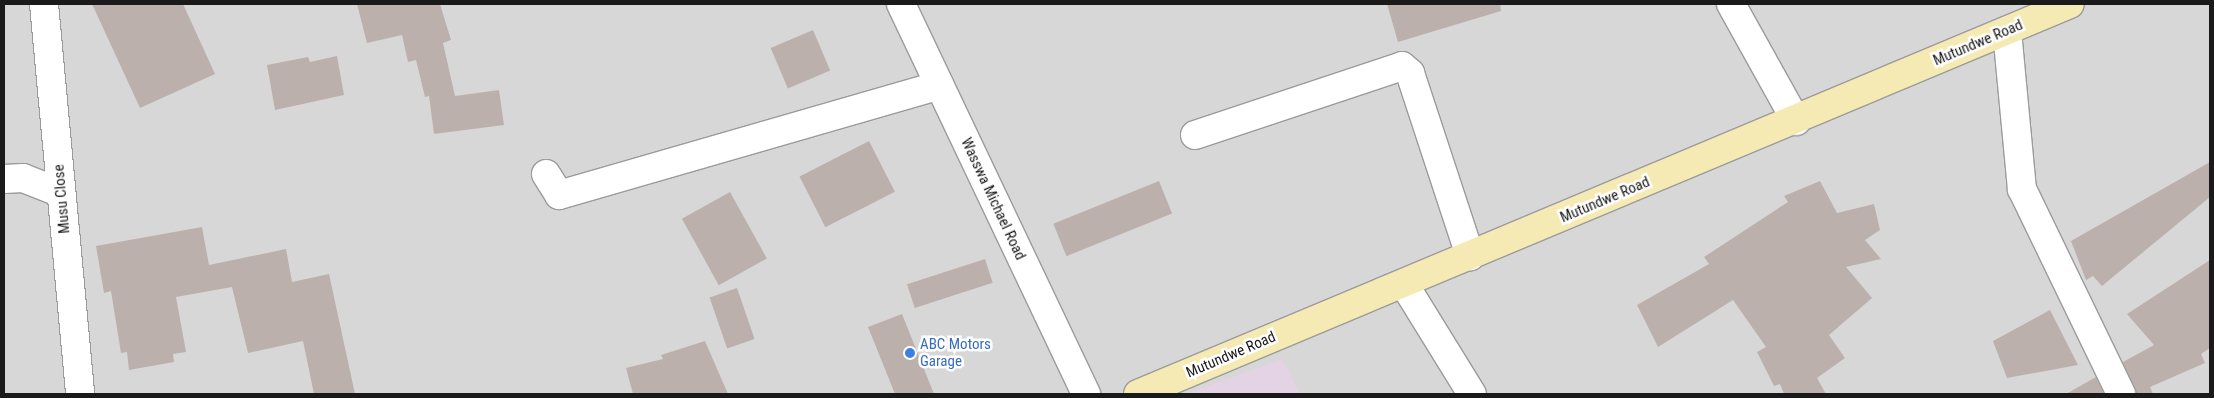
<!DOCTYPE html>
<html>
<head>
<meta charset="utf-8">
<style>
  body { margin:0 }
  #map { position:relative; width:2214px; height:398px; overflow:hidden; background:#ece5e0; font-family:"Roboto Condensed",sans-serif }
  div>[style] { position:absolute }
  .residential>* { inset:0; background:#d8d7d8; transform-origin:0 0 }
  .industrial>* { inset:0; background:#e4d2e5 }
  .building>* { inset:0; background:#bcb0ad; transform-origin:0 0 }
  .roads { filter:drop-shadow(1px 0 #9b9b9b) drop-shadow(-1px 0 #9b9b9b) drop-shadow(0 1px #9b9b9b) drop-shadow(0 -1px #9b9b9b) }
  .street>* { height:28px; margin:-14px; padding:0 14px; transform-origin:14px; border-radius:14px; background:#fff }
  .secondary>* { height:28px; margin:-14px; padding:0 14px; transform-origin:14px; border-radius:14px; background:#f6eab4 }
  .dots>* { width:14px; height:14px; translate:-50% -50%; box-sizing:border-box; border:2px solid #fff; border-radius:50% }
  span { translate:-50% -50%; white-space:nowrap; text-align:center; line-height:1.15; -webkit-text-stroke:5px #fff; paint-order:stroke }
  .street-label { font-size:15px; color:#1a1a1a }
  .shop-label { font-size:15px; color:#366cbe }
  .left { translate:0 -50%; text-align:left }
  .frame { position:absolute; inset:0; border:5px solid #1a1a1a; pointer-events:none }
</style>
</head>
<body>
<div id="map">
  <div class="residential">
    <div style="left:4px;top:4px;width:2206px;height:390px"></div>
  </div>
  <div class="industrial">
    <div style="clip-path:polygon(1282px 359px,1300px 394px,1186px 394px)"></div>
  </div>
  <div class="building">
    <div style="clip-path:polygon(92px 4px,183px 4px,215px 74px,140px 108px)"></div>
    <div style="clip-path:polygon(357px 4px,440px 4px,451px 40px,443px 43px,455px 96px,499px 90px,504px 125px,434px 134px,429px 96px,425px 97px,416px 60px,408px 62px,402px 35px,367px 43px)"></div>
    <div style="clip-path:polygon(1387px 4px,1500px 4px,1501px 11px,1398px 42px)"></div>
    <div style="left:813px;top:30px;width:44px;height:46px;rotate:67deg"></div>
    <div style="clip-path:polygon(337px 56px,344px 95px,275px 110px,267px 65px,308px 57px,310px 62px)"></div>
    <div style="left:869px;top:141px;width:57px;height:78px;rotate:63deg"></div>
    <div style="clip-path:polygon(2210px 162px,2210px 197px,2102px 286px,2093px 276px,2086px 280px,2071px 241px)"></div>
    <div style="left:1159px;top:181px;width:35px;height:114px;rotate:68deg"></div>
    <div style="clip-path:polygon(1820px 181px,1837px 213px,1874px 204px,1880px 230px,1865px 240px,1881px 259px,1846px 267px,1872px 298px,1829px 335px,1845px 358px,1817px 378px,1826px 394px,1784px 394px,1780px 384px,1774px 386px,1757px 352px,1766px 347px,1733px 300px,1658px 347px,1637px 305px,1709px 264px,1704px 257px,1788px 202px,1784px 196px)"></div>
    <div style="left:730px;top:192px;width:76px;height:55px;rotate:61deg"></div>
    <div style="clip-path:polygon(202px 227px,209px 265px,286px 249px,292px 282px,329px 274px,355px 394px,314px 394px,303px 341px,248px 353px,232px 287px,176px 297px,186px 352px,173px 354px,174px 362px,129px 370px,127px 352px,121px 353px,111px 291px,104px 293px,96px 246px)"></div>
    <div style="left:985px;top:259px;width:25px;height:82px;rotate:72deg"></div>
    <div style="clip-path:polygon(2210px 260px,2210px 348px,2201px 354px,2205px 363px,2150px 387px,2153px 394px,2136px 394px,2123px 362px,2154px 345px,2127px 314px)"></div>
    <div style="left:737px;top:288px;width:54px;height:29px;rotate:71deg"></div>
    <div style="clip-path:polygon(2050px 310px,2078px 365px,2007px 378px,1993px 341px)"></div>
    <div style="clip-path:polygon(902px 314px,934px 394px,895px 394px,868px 327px)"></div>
    <div style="clip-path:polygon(705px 341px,728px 394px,633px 394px,626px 368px,663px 359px,661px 355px)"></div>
    <div style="clip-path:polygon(2096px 377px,2104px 394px,2066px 394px)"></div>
  </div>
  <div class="roads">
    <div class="street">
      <div style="left:44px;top:4px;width:392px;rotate:84.7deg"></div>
      <div style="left:901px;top:4px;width:432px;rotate:64.6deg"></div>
      <div style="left:1731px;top:4px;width:134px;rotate:60.9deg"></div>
      <div style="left:2007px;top:31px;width:159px;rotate:84.6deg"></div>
      <div style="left:2022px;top:189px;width:228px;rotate:64.2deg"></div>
      <div style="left:1195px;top:135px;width:218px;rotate:-18.4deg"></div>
      <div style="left:1402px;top:66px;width:11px;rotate:41deg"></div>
      <div style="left:1410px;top:73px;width:193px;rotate:71.8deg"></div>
      <div style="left:546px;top:174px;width:25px;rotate:58deg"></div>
      <div style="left:559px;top:195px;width:396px;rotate:-16.1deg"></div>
      <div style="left:4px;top:179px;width:19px;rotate:-3deg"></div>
      <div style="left:23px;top:178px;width:41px;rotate:21.5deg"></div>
      <div style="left:1404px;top:284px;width:129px;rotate:58.3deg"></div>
    </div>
    <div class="secondary">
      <div style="left:1138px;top:394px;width:1010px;rotate:-22.71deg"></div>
    </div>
  </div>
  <div class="dots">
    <div style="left:910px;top:353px;background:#3f7fe0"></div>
  </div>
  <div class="street-label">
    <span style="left:1978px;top:43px;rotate:-23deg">Mutundwe Road</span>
    <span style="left:62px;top:199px;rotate:-95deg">Musu Close</span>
    <span style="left:993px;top:199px;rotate:65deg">Wasswa Michael Road</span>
    <span style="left:1605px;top:200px;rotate:-23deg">Mutundwe Road</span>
    <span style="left:1231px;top:355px;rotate:-23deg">Mutundwe Road</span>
  </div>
  <div class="shop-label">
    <span class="left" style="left:920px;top:353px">ABC Motors<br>Garage</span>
  </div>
  <div class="frame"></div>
</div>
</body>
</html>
